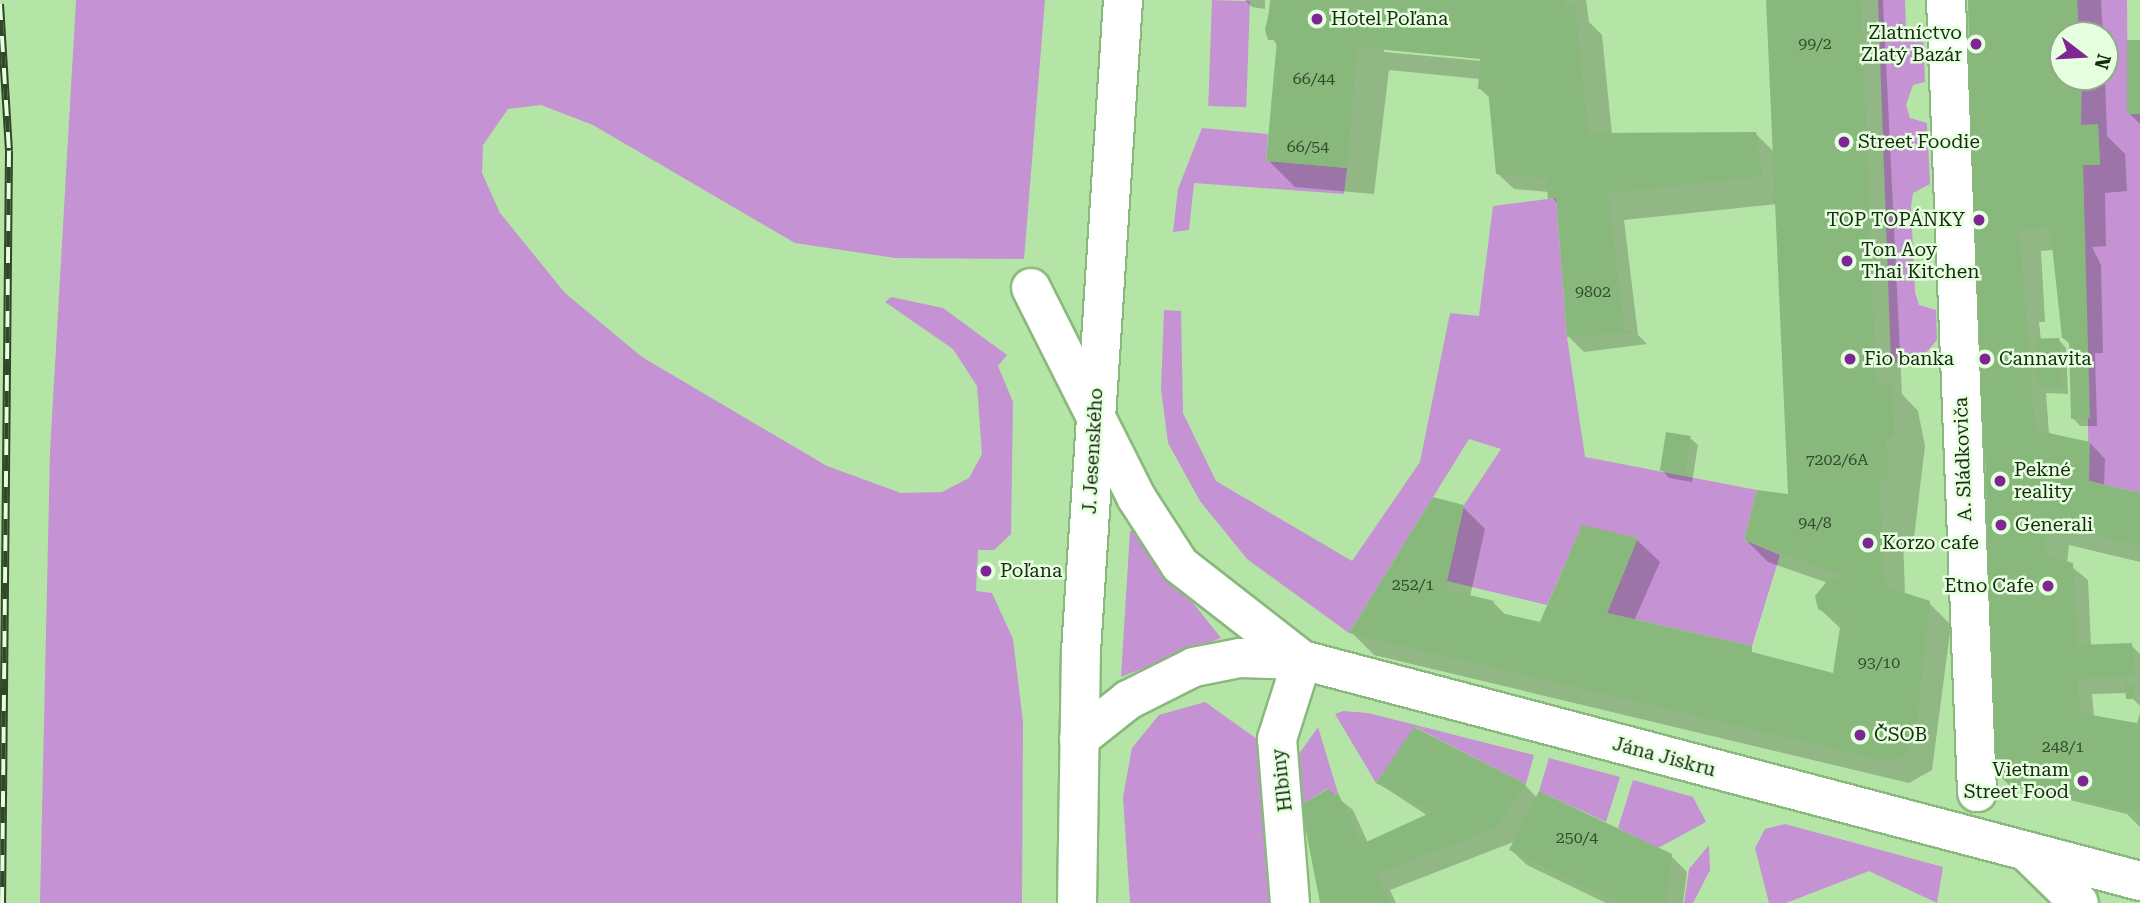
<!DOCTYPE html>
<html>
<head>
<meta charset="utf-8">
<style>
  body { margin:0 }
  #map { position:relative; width:2140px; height:903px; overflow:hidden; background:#b4e5a6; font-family:"Roboto Serif",serif }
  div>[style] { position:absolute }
  .green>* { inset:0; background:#c592d3; transform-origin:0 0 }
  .shadow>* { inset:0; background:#0003 }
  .building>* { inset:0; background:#88b87c; transform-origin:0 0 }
  .roads { filter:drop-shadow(2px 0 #89b97c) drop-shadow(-2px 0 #89b97c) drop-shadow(0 2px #89b97c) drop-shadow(0 -2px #89b97c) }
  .minor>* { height:38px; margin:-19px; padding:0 19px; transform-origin:19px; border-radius:19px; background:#fff }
  .rail>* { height:8px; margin-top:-4px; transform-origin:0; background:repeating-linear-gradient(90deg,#e5ffdf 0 16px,#304729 0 32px); box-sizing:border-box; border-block:2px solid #304729 }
  .dots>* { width:19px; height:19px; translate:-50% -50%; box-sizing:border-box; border:4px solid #e5ffdf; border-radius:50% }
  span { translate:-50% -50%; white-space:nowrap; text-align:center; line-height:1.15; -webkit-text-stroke:5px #e5ffdf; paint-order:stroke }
  .number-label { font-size:16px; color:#344e2c }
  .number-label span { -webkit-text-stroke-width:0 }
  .poi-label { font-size:19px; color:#182b12 }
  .left { translate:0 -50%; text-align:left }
  .right { translate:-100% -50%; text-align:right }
  .street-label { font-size:19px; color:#182b12 }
  .north { position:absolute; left:2049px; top:21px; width:70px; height:70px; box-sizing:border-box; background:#e5ffdf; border:2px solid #93aa8d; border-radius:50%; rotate:107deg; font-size:19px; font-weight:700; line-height:28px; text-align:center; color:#182b12 }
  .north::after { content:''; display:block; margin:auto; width:24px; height:32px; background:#7f2694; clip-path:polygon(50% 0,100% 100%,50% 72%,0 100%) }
</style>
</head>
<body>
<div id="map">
  <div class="green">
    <div style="clip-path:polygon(76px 0,1045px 0,1024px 259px,895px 258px,795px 243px,593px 125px,541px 105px,508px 109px,483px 145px,482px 173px,500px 213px,565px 293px,642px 357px,827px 466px,901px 493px,942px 492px,969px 478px,982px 454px,977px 386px,953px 349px,885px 302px,891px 297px,943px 308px,1007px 355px,998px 366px,1013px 402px,1011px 534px,994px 550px,978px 550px,976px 591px,992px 593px,1013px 639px,1023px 722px,1022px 903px,40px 903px,50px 452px)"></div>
    <div style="left:1212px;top:0;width:38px;height:106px;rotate:2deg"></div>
    <div style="clip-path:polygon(1878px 0,1905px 0,1906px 29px,1923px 35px,1925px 82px,1913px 85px,1906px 105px,1910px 118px,1927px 123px,1930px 184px,1913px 193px,1911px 207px,1915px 292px,1919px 305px,1936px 310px,1937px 340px,1919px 361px,1891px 363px)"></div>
    <div style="clip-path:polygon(2077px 0,2127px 0,2128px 114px,2140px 114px,2140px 493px,2089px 481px,2083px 165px,2100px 164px,2098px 125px,2081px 125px,2080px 85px,2082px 77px,2105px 77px,2105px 35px,2079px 35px)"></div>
    <div style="clip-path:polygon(1202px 128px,1268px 134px,1266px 161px,1347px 168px,1344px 194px,1194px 183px,1189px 230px,1173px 232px,1178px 189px)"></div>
    <div style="clip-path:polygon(1556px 198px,1567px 337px,1585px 457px,1757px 490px,1744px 540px,1780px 555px,1752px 646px,1607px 613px,1638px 538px,1582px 526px,1547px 605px,1447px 581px,1464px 505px,1501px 449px,1469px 439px,1349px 633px,1247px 559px,1200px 501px,1168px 443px,1161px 389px,1164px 310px,1181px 311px,1183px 413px,1216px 481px,1352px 561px,1420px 462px,1450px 313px,1479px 316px,1493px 206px)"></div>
    <div style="clip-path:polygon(1135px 530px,1221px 638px,1121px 677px,1130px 531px)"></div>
    <div style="clip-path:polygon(1205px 702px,1257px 739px,1266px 767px,1273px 903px,1130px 903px,1123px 797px,1132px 748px,1159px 715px)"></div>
    <div style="clip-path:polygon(1343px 711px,1368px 713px,1534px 755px,1526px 784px,1415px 727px,1376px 783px,1335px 714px)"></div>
    <div style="clip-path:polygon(1318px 727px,1338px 793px,1332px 795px,1328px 788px,1301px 805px,1299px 754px)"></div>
    <div style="clip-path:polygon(1549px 758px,1620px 777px,1606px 822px,1539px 791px)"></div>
    <div style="clip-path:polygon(1633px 780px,1693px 797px,1706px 822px,1658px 848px,1618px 828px)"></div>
    <div style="clip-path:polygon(1785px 824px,1943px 867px,1937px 903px,1869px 871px,1786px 903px,1769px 903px,1755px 848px,1765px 829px)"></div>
    <div style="clip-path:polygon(1709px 845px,1710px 870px,1693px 903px,1684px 903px,1689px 869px)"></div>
  </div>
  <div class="shadow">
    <div style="clip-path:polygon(1245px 0,1265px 0,1265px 9px,1252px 7px)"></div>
    <div style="clip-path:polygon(evenodd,1270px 0,1586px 0,1589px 22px,1602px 35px,1612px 135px,1755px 133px,1775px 153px,1768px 0,1883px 0,1902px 394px,1918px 411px,1925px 446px,1914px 538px,1903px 536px,1905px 595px,1929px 603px,1951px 625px,1932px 770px,1909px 783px,1374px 655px,1352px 633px,1463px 507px,1485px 529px,1470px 597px,1493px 602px,1508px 617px,1541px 624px,1583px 527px,1637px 540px,1660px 562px,1634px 621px,1835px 675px,1842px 630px,1820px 609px,1828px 583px,1768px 562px,1746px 540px,1793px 497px,1777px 204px,1624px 220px,1638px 335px,1647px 344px,1584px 352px,1568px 336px,1559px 207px,1549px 192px,1514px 189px,1498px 174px,1491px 99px,1479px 88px,1480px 79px,1389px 70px,1374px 194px,1295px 187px,1268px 160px,1278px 47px,1267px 30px,1270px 0,1384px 48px,1482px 58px,1482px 61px,1384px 52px,1384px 48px)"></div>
    <div style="clip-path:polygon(1969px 0,2101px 0,2103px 35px,2063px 35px,2063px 77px,2105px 77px,2107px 136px,2125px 154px,2127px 191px,2105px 193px,2106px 246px,2092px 247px,2101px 265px,2103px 353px,2095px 353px,2097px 426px,2080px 426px,2073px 418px,2071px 345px,2063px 338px,2053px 250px,2041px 251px,2045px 322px,2039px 322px,2041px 341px,2059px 340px,2066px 348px,2068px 394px,2046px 393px,2049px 434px,2090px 443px,2105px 459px,2104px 485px,2140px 494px,2140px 562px,2069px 545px,2067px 563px,2088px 580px,2091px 646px,2131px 645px,2140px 654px,2140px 706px,2127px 693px,2092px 694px,2094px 717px,2138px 725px,2140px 715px,2140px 827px,2127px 814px,2012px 786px,1997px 770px)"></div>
    <div style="clip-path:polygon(2140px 42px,2140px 124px,2130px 114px)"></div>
    <div style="clip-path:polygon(1690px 438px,1698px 445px,1692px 482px,1669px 478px,1662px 470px)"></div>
    <div style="clip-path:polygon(1378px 783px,1525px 785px,1537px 798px,1671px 856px,1687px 872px,1683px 903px,1606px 903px,1527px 865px,1511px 850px,1516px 841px,1390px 890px,1396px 903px,1323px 903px,1328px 790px,1353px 810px,1368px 843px,1428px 816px)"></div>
  </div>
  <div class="building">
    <div style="clip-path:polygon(1272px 0,1563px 0,1563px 6px,1575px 6px,1588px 133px,1756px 132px,1762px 176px,1608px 193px,1624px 329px,1634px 332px,1567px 337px,1556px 198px,1548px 199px,1546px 178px,1496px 174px,1488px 89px,1478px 89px,1480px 59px,1357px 47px,1347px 168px,1266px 161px,1277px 40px,1268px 40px,1265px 30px)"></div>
    <div style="clip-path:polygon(1766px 0,1861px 0,1876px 385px,1892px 382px,1894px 437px,1886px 439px,1887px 479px,1880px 479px,1884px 586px,1930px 601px,1915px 738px,1902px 756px,1886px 761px,1349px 633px,1433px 497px,1464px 505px,1445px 589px,1494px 601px,1492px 611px,1540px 622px,1582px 525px,1638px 538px,1607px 613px,1752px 646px,1752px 652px,1833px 673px,1841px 621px,1818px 609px,1815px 596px,1828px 580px,1846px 576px,1744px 540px,1757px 490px,1788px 494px)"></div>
    <div style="clip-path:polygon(1968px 0,2077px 0,2079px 35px,2063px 35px,2063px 77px,2082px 77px,2081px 125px,2098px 124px,2100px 165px,2083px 165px,2090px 418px,2071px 419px,2069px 338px,2062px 338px,2050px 227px,2019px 229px,2035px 430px,2090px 442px,2089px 481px,2140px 493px,2140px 546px,2047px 523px,2043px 555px,2073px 563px,2077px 645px,2132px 643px,2135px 676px,2077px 679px,2080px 713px,2137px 723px,2140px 713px,2140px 813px,2009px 785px,1995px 771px,1985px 455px,1973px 302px)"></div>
    <div style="left:2127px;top:40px;width:13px;height:74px"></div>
    <div style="left:2059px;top:338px;width:49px;height:24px;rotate:88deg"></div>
    <div style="left:1666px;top:432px;width:25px;height:39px;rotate:9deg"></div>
    <div style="clip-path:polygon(2134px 683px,2134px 699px,2126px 699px,2125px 684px)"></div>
    <div style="clip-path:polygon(1414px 727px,1526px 784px,1495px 828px,1376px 874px,1391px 903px,1320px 903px,1301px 805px,1329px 788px,1332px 795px,1338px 793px,1362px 844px,1432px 812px,1376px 783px)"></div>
    <div style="clip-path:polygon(1539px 791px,1672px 854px,1665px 903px,1620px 903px,1509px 850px)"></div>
  </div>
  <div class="roads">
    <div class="minor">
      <div style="left:1946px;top:0;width:793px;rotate:87.76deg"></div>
      <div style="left:1031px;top:288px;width:234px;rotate:63.3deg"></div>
      <div style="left:1136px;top:497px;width:81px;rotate:57.1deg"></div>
      <div style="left:1180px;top:565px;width:155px;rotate:37.9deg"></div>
      <div style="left:1079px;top:739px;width:63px;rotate:-38.5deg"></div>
      <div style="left:1128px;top:700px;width:74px;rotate:-26.6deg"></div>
      <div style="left:1194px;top:667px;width:47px;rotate:-11.1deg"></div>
      <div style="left:1240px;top:658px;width:62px;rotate:1.8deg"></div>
      <div style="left:1302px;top:660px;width:867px;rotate:14.77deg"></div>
      <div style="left:2028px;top:853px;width:71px;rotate:44.4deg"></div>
      <div style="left:1077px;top:903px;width:252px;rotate:-89.1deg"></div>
      <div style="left:1081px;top:651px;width:652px;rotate:-86.31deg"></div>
      <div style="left:1290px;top:903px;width:165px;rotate:-94.5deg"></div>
      <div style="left:1277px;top:739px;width:83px;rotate:-72.4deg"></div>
    </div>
  </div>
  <div class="rail">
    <div style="left:0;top:4px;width:147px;rotate:86.5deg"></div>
    <div style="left:9px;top:151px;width:752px;rotate:90.53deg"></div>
  </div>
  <div class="dots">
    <div style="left:1317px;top:19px;background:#7f2694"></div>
    <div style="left:1976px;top:44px;background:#7f2694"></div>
    <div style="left:1844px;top:142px;background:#7f2694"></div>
    <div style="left:1979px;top:220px;background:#7f2694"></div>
    <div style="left:1847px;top:261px;background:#7f2694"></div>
    <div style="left:1850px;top:359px;background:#7f2694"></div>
    <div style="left:1985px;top:359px;background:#7f2694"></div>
    <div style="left:2000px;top:481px;background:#7f2694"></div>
    <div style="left:2001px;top:525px;background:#7f2694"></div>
    <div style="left:1868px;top:543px;background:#7f2694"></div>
    <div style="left:986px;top:571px;background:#7f2694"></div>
    <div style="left:2048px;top:586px;background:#7f2694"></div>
    <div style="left:1860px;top:735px;background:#7f2694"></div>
    <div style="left:2083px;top:781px;background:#7f2694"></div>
  </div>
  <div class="number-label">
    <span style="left:1815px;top:44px">99/2</span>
    <span style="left:1314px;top:79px">66/44</span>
    <span style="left:1308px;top:147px">66/54</span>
    <span style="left:1593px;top:292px">9802</span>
    <span style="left:1837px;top:460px">7202/6A</span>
    <span style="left:1815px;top:523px">94/8</span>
    <span style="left:1413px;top:585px">252/1</span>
    <span style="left:1879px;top:663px">93/10</span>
    <span style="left:2063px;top:747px">248/1</span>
    <span style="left:1577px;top:838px">250/4</span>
  </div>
  <div class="poi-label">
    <span class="left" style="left:1331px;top:19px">Hotel Poľana</span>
    <span class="right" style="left:1962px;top:44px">Zlatníctvo<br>Zlatý Bazár</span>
    <span class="left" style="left:1858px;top:142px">Street Foodie</span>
    <span class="right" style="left:1965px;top:220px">TOP TOPÁNKY</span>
    <span class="left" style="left:1861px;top:261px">Ton Aoy<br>Thai Kitchen</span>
    <span class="left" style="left:1864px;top:359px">Fio banka</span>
    <span class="left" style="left:1999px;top:359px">Cannavita</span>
    <span class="left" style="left:2014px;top:481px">Pekné<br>reality</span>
    <span class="left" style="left:2015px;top:525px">Generali</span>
    <span class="left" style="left:1882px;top:543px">Korzo cafe</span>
    <span class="left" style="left:1000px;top:571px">Poľana</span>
    <span class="right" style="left:2034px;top:586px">Etno Cafe</span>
    <span class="left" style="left:1874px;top:735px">ČSOB</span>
    <span class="right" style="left:2069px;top:781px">Vietnam<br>Street Food</span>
  </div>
  <div class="street-label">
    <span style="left:1093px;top:451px;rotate:-87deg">J. Jesenského</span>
    <span style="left:1963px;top:459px;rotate:-92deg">A. Sládkoviča</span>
    <span style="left:1664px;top:757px;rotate:15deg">Jána Jiskru</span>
    <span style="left:1282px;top:780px;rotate:-97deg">Hlbiny</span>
  </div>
  <div class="north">N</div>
</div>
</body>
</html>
